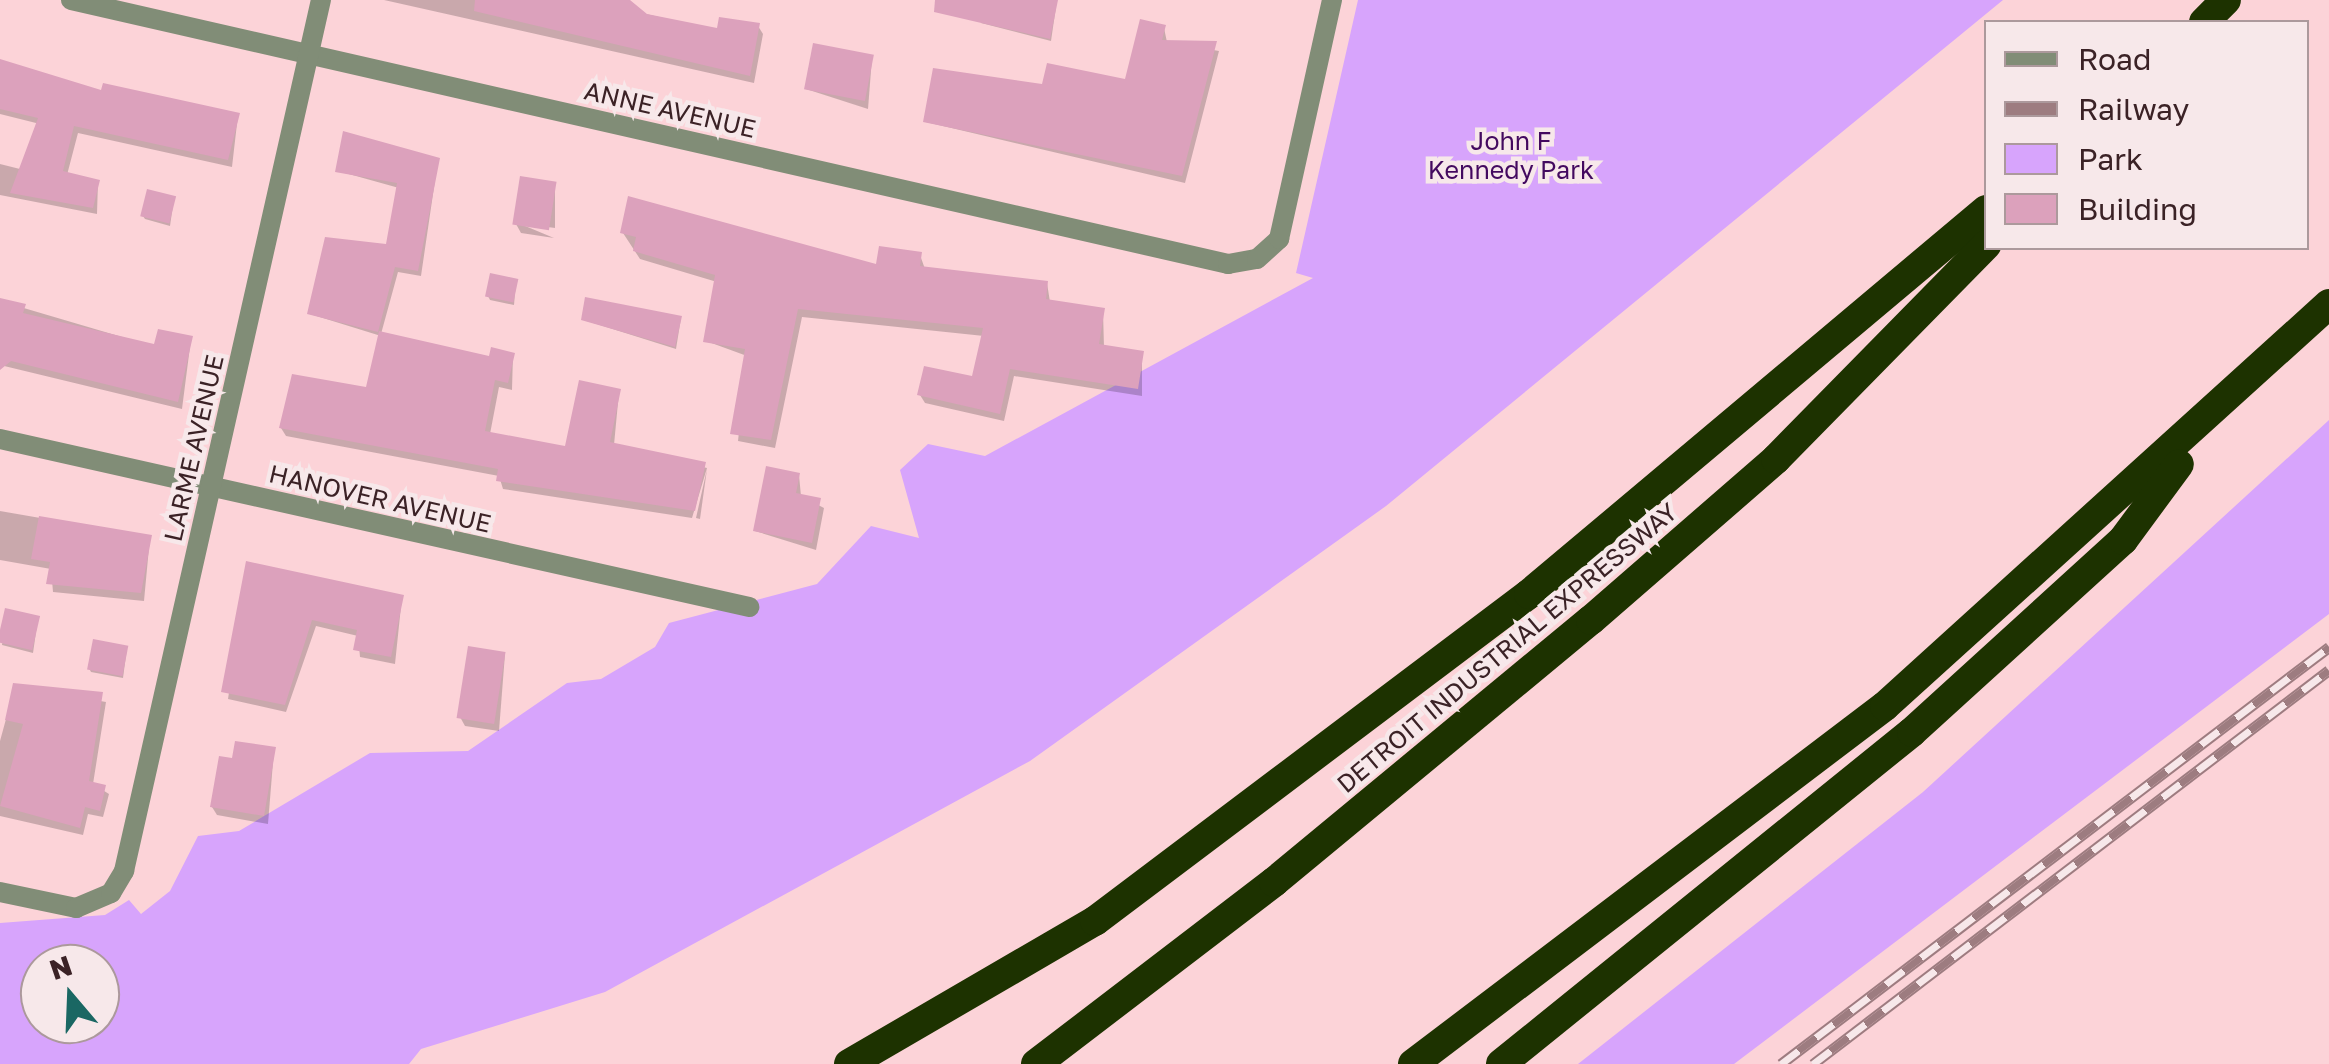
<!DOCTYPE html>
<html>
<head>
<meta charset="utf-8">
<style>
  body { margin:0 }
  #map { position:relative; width:2329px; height:1064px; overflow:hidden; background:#fcd3d8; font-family:"Golos Text",sans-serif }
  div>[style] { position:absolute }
  .green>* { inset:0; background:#d7a4fc }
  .shadow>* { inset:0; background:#0003 }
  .building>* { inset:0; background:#dca1bc; transform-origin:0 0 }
  .minor>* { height:20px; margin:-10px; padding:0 10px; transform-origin:10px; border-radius:10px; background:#818d77 }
  .motorway>* { height:30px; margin:-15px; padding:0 15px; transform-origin:15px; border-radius:15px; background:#1d3200 }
  .rail>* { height:11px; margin-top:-5.5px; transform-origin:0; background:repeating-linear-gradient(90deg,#f7e8ea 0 22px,#9d7c80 0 44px); box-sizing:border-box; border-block:2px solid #9d7c80 }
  span { translate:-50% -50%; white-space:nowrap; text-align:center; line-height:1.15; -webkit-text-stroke:9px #f7e8ea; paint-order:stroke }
  .street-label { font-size:25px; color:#3b2226 }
  .park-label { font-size:25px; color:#43095f }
  .legend { position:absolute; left:1984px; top:20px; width:325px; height:230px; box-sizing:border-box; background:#f7e8ea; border:2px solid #ac999c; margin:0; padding:12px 18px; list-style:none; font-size:30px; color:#3b2226 }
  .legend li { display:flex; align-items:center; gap:20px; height:50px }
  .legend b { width:50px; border:2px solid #ac999c }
  .north { position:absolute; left:20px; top:944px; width:100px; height:100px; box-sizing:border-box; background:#f7e8ea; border:2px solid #ac999c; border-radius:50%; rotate:341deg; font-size:28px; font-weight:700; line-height:40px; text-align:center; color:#3b2226 }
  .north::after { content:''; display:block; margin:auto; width:35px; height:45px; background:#1a6763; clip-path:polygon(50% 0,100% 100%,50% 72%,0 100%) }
</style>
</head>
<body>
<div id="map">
  <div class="green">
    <div style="clip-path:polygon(evenodd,1358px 0,2003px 0,1386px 506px,1030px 761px,605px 992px,421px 1049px,409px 1064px,0 1064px,0 923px,105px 915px,129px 900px,141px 914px,170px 891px,198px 836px,239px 831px,370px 753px,468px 751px,567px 683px,601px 679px,655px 647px,669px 623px,817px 584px,871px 526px,919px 538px,900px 470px,928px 444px,985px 456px,1313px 278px,1296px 273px,1358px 0,40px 964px,100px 964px,100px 1024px,40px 1024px,40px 964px)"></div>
    <div style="clip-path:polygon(2329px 420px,2329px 614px,1734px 1064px,1578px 1064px,1923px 792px)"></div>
  </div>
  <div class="shadow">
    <div style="clip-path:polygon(384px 0,586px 0,719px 31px,758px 26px,763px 34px,754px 83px)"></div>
    <div style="clip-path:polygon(983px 0,1057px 0,1051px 41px,981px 23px)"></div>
    <div style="clip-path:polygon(1164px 28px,1167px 42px,1219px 51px,1185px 183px,926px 122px,1127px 82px)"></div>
    <div style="clip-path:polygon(872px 58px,868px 109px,806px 89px)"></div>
    <div style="clip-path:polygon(0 62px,103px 94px,238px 115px,232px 167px,78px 133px,67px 175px,98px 182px,97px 214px,0 195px,0 164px,28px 171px,40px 124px,0 114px)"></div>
    <div style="clip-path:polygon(438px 160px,421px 276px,398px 272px,381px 334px,490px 359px,513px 355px,512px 390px,499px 387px,490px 434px,566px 449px,619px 392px,614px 445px,707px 468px,692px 518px,503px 489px,499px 476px,286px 436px,281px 428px,368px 390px,381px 336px,310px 314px,389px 246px,399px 188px,338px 171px)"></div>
    <div style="clip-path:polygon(555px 184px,555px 228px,518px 223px,554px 238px,521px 233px,516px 224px)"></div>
    <div style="clip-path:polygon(174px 198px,170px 226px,145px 219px,143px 216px)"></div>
    <div style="clip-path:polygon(623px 233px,878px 268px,920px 255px,925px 269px,1047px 283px,1050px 302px,1103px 311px,1104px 347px,1142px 353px,1142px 396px,1014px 376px,1004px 421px,925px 403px,920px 395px,974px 379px,984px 336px,802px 317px,775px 448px,738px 441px,747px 356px,706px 341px,717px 282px,640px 259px)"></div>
    <div style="clip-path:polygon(516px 281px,514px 305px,490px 300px,488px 296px)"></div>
    <div style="clip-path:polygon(0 301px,156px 347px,191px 339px,182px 409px,0 365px)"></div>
    <div style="clip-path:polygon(681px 318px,676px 349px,584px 320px)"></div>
    <div style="clip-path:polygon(707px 469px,700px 519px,696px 518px)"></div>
    <div style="clip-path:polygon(799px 475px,801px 496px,824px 508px,816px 550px,755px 531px)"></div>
    <div style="clip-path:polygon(0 511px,150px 537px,144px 601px,53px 592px,51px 569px,0 560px)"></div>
    <div style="clip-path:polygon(248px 564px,402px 597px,395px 664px,360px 657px,358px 636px,316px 626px,286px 712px,228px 699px)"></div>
    <div style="clip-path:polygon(7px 611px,38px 618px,33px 653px,2px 645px)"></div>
    <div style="clip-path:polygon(127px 648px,123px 678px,91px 672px,89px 668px)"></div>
    <div style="clip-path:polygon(505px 654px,499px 731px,465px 726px,460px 717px)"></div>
    <div style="clip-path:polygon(15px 686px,106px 702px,93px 784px,109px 794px,103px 817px,88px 814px,83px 835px,0 816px,0 741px)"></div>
    <div style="clip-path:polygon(274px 750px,268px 824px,217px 815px,212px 807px,234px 761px)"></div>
  </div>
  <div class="building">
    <div style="clip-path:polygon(475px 0,630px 0,647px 14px,717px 28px,719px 17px,760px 23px,750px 76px,474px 11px)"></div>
    <div style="clip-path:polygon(935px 0,1058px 0,1050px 39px,934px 12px)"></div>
    <div style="clip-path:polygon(1140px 19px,1166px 25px,1162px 40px,1217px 41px,1182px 176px,923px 122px,933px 68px,1042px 84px,1047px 63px,1125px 79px)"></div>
    <div style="left:813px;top:43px;width:62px;height:47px;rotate:11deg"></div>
    <div style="clip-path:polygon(0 59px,101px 90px,103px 83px,240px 113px,228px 160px,74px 126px,63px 171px,100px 180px,93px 208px,10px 193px,38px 118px,0 109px)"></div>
    <div style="clip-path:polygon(343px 131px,440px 158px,418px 271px,395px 267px,378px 332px,307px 314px,325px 237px,386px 244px,397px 183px,335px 172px)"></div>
    <div style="left:520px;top:176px;width:37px;height:49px;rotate:9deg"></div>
    <div style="left:147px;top:189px;width:30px;height:28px;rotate:14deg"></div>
    <div style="clip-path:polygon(628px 196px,876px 264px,879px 246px,922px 252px,920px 266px,1048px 281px,1046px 299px,1105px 308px,1099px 344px,1144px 351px,1138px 389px,1010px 369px,1000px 414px,917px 395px,924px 366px,972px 376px,983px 328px,798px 309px,771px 440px,730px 434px,745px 349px,703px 342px,715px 275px,633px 251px,636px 237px,620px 233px)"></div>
    <div style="left:490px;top:273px;width:29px;height:24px;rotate:12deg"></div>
    <div style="clip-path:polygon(585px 297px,682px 316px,675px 347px,581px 320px)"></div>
    <div style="clip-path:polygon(0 298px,26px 304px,23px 313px,154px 344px,158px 329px,193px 336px,178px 402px,11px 361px,0 370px)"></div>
    <div style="clip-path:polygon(379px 331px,489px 356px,491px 347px,515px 353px,508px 383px,495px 380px,485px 431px,565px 446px,579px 380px,621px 389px,610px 442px,706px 462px,695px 511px,496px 481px,498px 469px,279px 428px,292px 374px,366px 387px)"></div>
    <div style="clip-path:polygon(766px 466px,800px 473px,796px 493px,821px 498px,812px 543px,753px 531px)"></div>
    <div style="clip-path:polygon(39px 516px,152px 535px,141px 593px,46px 584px,50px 562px,31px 559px)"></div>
    <div style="clip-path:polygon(246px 561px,404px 595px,391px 657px,353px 650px,357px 630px,312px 620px,285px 705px,221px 692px)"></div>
    <div style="left:5px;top:608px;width:36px;height:35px;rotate:13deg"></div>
    <div style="left:93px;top:639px;width:36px;height:31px;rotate:11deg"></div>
    <div style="left:468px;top:646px;width:38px;height:73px;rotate:9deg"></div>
    <div style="clip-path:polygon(13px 683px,103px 692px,89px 781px,106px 785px,100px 811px,85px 807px,80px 828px,0 806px,23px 724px,5px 720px)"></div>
    <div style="clip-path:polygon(235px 741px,276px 747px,264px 816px,210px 807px,219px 756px,232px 758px)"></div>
  </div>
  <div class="minor">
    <div style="left:71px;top:0;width:1187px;rotate:12.85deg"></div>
    <div style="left:1228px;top:264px;width:29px;rotate:-10deg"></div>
    <div style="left:1257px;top:259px;width:30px;rotate:-42deg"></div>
    <div style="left:1279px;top:239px;width:245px;rotate:-77.5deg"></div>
    <div style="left:0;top:439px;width:768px;rotate:12.64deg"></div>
    <div style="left:0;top:892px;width:78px;rotate:11.9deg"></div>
    <div style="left:76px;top:908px;width:38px;rotate:-23deg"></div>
    <div style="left:111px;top:893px;width:26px;rotate:-59deg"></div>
    <div style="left:124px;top:871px;width:893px;rotate:-77.26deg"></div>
  </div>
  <div class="motorway">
    <div style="left:2204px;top:22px;width:31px;rotate:-45deg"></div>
    <div style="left:849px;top:1064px;width:285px;rotate:-30.2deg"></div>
    <div style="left:1095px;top:921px;width:543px;rotate:-37deg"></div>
    <div style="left:1529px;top:594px;width:597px;rotate:-40.04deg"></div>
    <div style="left:1036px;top:1064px;width:300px;rotate:-37.4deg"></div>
    <div style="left:1274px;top:882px;width:411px;rotate:-39.6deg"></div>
    <div style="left:1591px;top:620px;width:245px;rotate:-41deg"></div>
    <div style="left:1776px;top:459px;width:300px;rotate:-45.5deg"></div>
    <div style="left:1413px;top:1064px;width:592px;rotate:-37.18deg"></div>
    <div style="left:1885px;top:706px;width:599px;rotate:-42.16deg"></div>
    <div style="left:1501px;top:1064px;width:528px;rotate:-38.93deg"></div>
    <div style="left:1912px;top:732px;width:285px;rotate:-42.3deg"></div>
    <div style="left:2123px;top:540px;width:94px;rotate:-53.6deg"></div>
  </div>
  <div class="rail">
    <div style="left:1781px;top:1064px;width:689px;rotate:-37.27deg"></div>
    <div style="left:1813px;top:1064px;width:649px;rotate:-37.36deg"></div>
  </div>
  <div class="street-label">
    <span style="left:670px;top:110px;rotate:13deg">ANNE AVENUE</span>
    <span style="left:194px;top:448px;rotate:-77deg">LARME AVENUE</span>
    <span style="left:380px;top:499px;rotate:13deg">HANOVER AVENUE</span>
    <span style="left:1507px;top:648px;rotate:-40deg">DETROIT INDUSTRIAL EXPRESSWAY</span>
  </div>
  <div class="park-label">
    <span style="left:1511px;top:156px">John F<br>Kennedy Park</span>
  </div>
  <ul class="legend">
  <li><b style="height:12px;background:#818d77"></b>Road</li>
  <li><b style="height:12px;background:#9d7c80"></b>Railway</li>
  <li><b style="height:28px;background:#d7a4fc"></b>Park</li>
  <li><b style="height:28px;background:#dca1bc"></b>Building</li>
  </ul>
  <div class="north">N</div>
</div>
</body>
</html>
